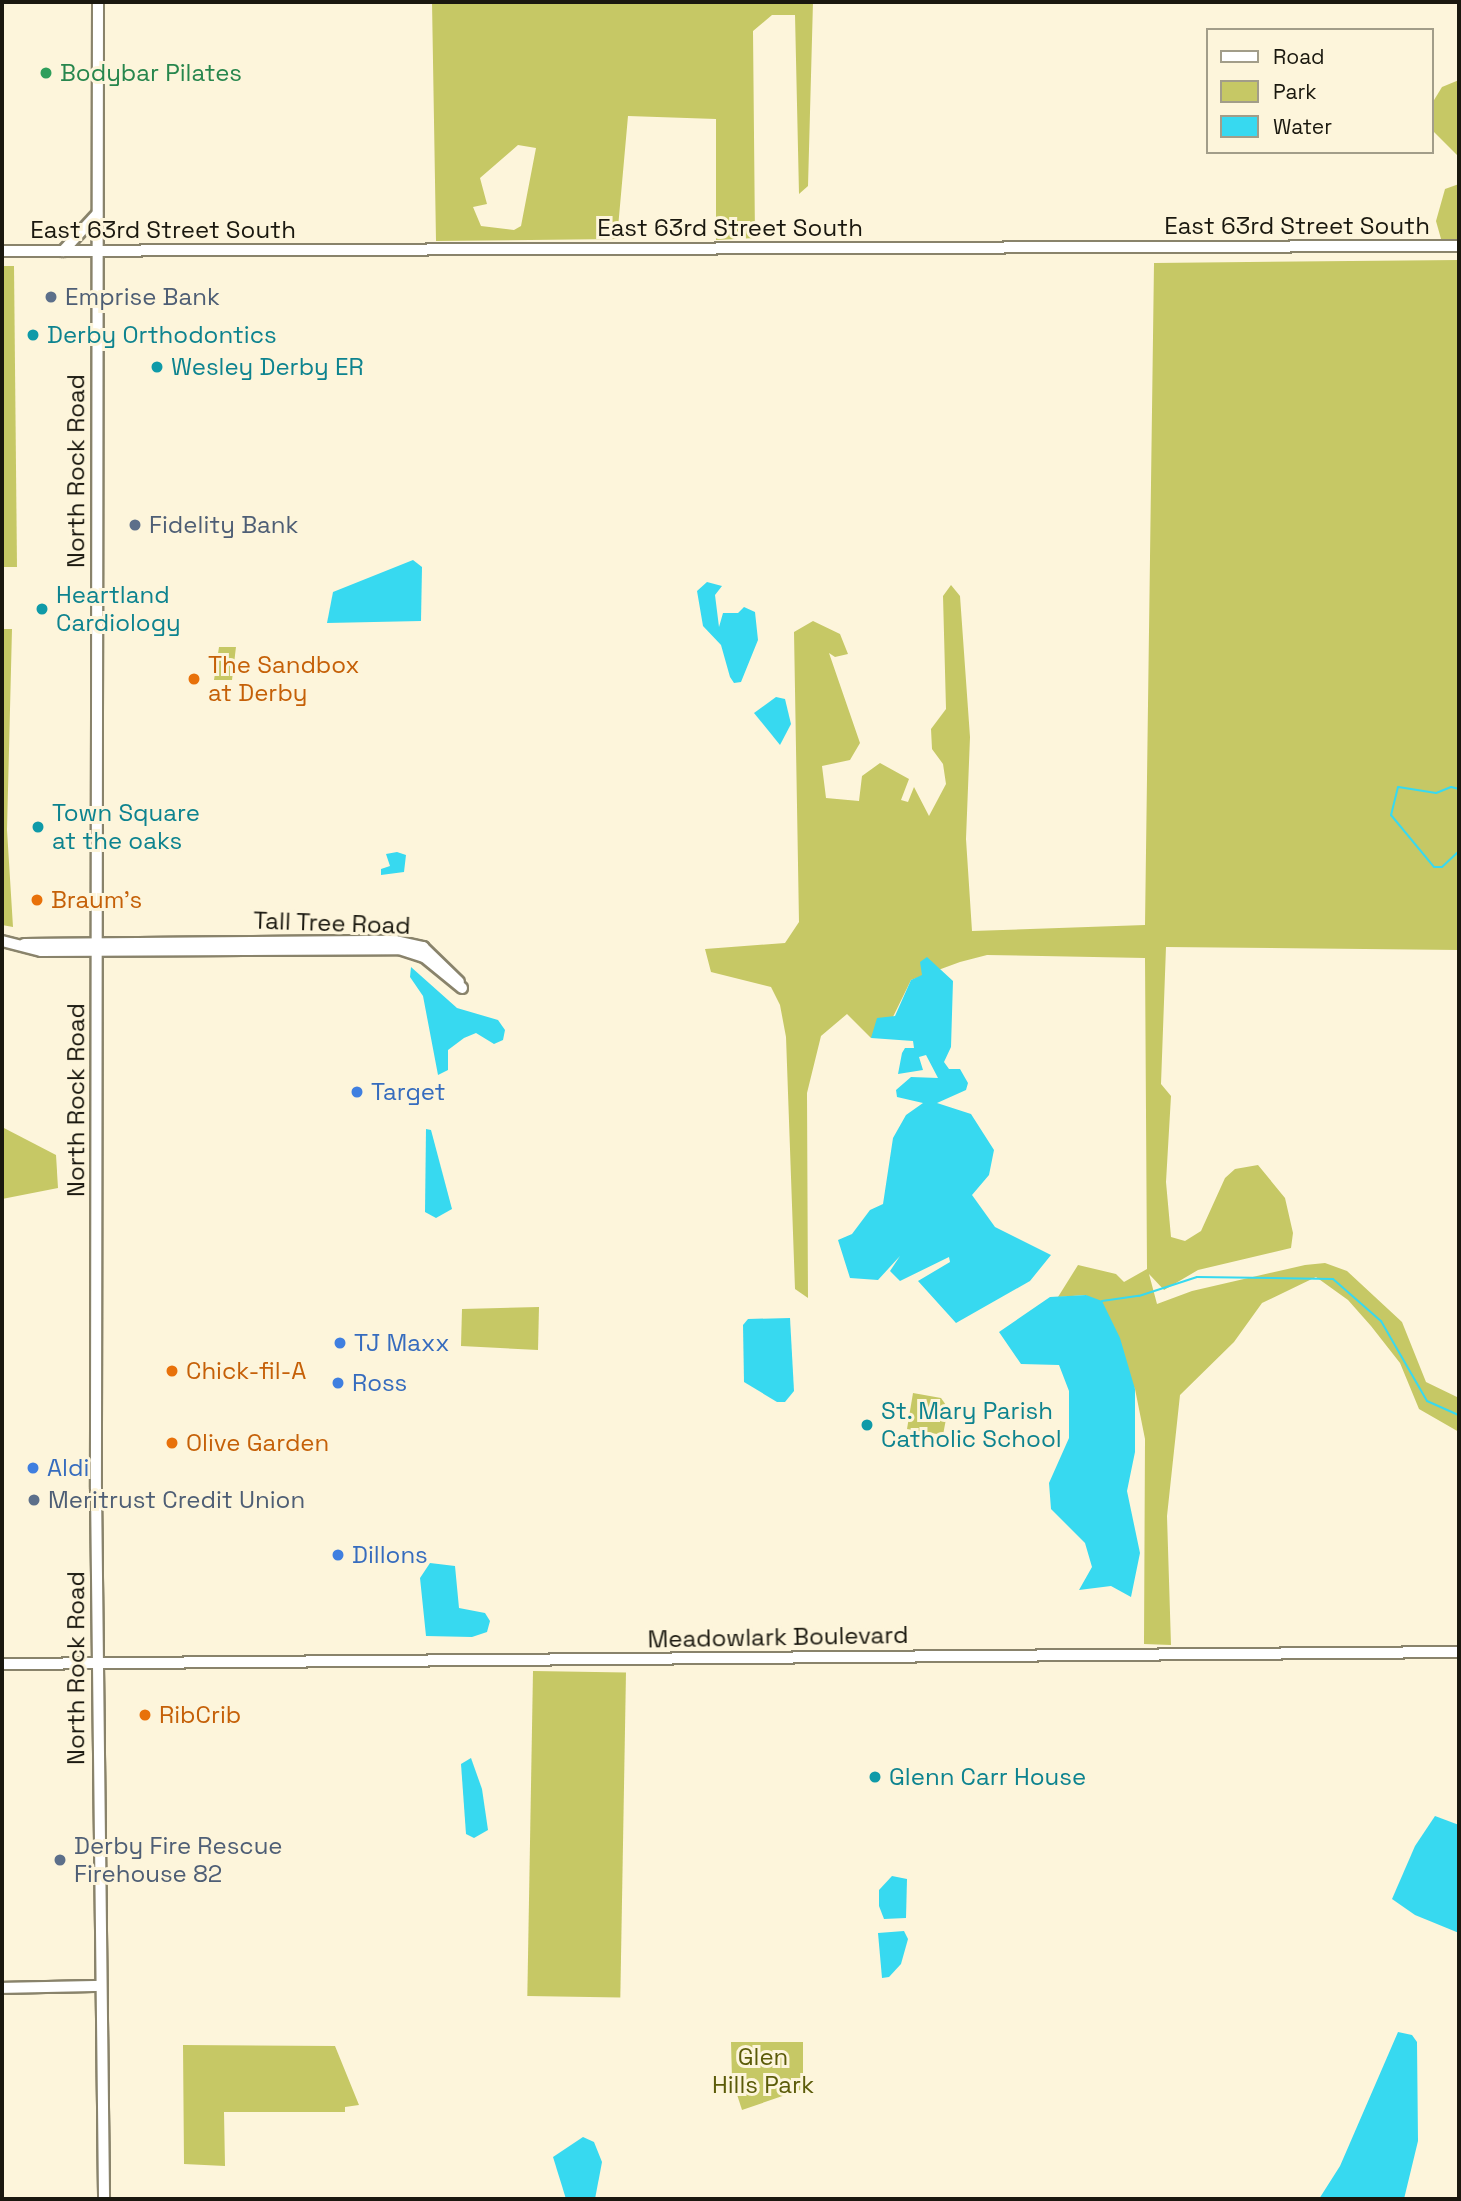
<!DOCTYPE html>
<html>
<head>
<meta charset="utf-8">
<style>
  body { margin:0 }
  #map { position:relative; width:1461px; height:2201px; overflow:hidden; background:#fdf5db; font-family:"Space Grotesk",sans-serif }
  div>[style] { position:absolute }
  .green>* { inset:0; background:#c6c865; transform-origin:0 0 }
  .water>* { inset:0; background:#37d9f0 }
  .stream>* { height:2px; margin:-1px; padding:0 1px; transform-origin:1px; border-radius:1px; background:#37d9f0 }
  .roads { filter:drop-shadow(2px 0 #89836b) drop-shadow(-2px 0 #89836b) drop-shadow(0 2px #89836b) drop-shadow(0 -2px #89836b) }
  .secondary>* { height:10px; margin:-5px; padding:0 5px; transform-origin:5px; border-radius:5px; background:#fff }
  .dots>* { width:19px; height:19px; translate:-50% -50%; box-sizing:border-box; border:4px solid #fdf5db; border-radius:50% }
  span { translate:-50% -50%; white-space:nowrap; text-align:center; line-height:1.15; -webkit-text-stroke:6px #fdf5db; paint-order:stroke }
  .leisure-label { font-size:24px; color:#27864d }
  .left { translate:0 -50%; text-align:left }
  .street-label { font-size:24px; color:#1a180f }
  .service-label { font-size:24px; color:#4e5e75 }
  .culture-label { font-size:24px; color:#0d838f }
  .food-label { font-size:24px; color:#c56008 }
  .shop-label { font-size:24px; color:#366cbe }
  .park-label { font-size:24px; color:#5b5b09 }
  .frame { position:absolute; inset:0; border:4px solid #1a180f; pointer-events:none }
  .legend { position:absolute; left:1206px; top:28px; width:228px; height:126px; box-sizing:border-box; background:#fdf5db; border:2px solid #a29d89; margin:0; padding:9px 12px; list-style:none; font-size:21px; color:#1a180f }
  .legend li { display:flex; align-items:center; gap:14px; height:35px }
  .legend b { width:35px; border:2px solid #a29d89 }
</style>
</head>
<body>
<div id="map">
  <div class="green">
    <div style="clip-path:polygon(evenodd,432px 2px,813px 2px,808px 186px,799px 194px,795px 15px,772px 15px,753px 31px,755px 238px,716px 240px,716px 119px,628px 116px,617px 239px,436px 241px,432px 2px,518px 145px,536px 148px,521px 226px,514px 230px,481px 226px,473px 207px,487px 204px,480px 178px,518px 145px)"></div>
    <div style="clip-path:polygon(1459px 80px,1459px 157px,1431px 129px,1431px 105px,1442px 87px)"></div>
    <div style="clip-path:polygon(1459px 184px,1459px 246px,1443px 246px,1436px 221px,1445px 189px)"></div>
    <div style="clip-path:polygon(1459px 260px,1459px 950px,1166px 947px,1161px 1084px,1171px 1096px,1166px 1182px,1171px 1237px,1185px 1241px,1201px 1231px,1225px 1178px,1235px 1169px,1258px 1165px,1285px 1198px,1293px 1233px,1291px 1248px,1198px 1270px,1164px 1290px,1149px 1274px,1157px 1304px,1192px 1291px,1305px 1265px,1325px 1263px,1347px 1271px,1402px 1322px,1426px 1382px,1459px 1398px,1459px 1432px,1419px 1409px,1400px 1363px,1371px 1326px,1348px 1300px,1316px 1277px,1262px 1303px,1234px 1342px,1180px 1395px,1167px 1516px,1171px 1645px,1144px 1644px,1145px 1439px,1135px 1389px,1086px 1295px,1058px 1297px,1078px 1265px,1116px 1274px,1124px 1282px,1147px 1269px,1145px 958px,987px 955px,960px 962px,911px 980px,889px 1025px,871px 1038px,847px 1014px,821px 1036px,807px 1093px,808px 1298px,795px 1289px,786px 1037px,780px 1005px,771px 987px,711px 972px,705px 949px,785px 943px,799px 922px,794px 632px,813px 621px,840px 634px,848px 654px,835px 657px,829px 653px,860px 743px,850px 760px,822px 766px,826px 798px,859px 801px,862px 776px,880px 763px,909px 779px,901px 800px,908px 802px,914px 787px,929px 816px,946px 784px,943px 764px,932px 749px,931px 729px,946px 709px,943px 596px,951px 585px,960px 596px,970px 737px,966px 839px,972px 931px,1145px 925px,1154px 263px)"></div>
    <div style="clip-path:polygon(2px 266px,14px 266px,17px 567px,2px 567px)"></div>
    <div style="clip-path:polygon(2px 629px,12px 629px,7px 830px,13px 927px,2px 925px)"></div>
    <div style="clip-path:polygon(219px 647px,236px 647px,232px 680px,214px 680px)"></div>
    <div style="clip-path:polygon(2px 1127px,56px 1155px,58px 1188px,2px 1199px)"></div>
    <div style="clip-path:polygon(539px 1307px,538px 1350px,461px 1346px,462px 1309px)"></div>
    <div style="clip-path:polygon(913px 1393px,941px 1398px,948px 1408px,943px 1435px,907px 1429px)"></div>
    <div style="left:533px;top:1671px;width:93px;height:325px;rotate:1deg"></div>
    <div style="clip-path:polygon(731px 2042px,803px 2042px,803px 2089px,742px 2110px,732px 2079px)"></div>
    <div style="clip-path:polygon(183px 2045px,335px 2046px,359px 2105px,345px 2107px,345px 2112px,224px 2112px,225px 2166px,184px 2164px)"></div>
  </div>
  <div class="water">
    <div style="clip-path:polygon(413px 560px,422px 567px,421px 621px,327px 623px,333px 592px)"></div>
    <div style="clip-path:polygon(707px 582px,722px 586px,715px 595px,719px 627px,723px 613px,738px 613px,744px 607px,755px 612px,758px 640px,741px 682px,734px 683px,730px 677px,721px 645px,703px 626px,697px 591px)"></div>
    <div style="clip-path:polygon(776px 697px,785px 699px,791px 724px,780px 745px,754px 713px)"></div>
    <div style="clip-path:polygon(397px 852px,406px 855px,404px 872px,381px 875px,381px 869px,390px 866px,386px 854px)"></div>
    <div style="clip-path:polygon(927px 957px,953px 981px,951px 1047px,944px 1062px,949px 1069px,960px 1069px,968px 1083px,966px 1090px,937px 1103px,971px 1114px,994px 1150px,989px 1175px,972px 1195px,995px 1227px,1051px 1255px,1030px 1281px,956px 1323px,918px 1281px,950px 1262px,949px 1257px,900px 1281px,890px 1271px,900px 1256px,878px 1280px,850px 1278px,838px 1240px,852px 1234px,870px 1210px,883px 1204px,893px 1138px,906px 1115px,923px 1103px,897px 1097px,896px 1090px,911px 1077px,938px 1078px,926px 1055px,919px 1057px,923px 1070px,898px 1074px,902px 1053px,905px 1048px,914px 1048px,913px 1041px,871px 1038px,877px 1018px,895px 1016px,911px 980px,922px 975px,920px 962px)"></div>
    <div style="clip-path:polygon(411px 967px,457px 1008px,498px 1020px,505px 1030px,503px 1040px,494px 1044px,476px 1033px,464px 1038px,448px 1050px,448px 1070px,438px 1075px,423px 996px,410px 977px)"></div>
    <div style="clip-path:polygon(426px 1129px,431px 1130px,452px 1209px,436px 1218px,425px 1212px)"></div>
    <div style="clip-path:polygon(1086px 1295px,1102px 1301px,1120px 1338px,1135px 1389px,1135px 1452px,1127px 1491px,1140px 1553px,1131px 1597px,1111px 1586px,1079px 1590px,1092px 1567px,1085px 1543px,1051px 1509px,1049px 1483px,1069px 1438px,1069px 1391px,1059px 1365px,1021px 1364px,999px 1332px,1050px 1297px)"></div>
    <div style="clip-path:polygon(790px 1318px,794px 1391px,785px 1402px,777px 1402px,744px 1382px,743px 1325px,748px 1319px)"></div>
    <div style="clip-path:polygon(430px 1563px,455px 1566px,459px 1608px,485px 1613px,490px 1621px,487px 1632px,472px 1637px,426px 1636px,420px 1578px)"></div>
    <div style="clip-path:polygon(471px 1758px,482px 1789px,488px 1830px,474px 1838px,466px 1834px,461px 1764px)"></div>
    <div style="clip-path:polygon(1435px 1816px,1459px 1825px,1459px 1933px,1415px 1915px,1392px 1899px,1415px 1846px)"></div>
    <div style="clip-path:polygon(892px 1876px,907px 1879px,906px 1918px,884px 1919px,879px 1906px,879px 1890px)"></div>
    <div style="clip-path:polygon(904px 1931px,908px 1939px,901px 1964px,889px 1977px,882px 1978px,878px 1933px)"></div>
    <div style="clip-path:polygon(1398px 2032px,1412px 2035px,1417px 2042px,1418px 2141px,1404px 2199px,1319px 2199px,1340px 2166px)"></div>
    <div style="clip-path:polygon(583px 2137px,594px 2142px,602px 2162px,595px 2199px,566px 2199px,553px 2157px)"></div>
  </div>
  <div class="stream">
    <div style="left:1459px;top:789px;width:8px;rotate:-166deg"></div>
    <div style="left:1451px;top:787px;width:16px;rotate:158deg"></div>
    <div style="left:1436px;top:793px;width:38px;rotate:-171deg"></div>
    <div style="left:1398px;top:787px;width:29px;rotate:104deg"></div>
    <div style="left:1391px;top:815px;width:67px;rotate:50.4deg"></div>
    <div style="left:1434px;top:867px;width:8px"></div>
    <div style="left:1442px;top:867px;width:23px;rotate:-43deg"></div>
    <div style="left:1102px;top:1301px;width:37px;rotate:-8deg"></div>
    <div style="left:1139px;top:1296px;width:61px;rotate:-18.1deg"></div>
    <div style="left:1197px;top:1277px;width:136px;rotate:0.8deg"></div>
    <div style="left:1333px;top:1279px;width:64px;rotate:41.2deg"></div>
    <div style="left:1381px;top:1321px;width:92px;rotate:60.1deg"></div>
    <div style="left:1427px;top:1401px;width:35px;rotate:24deg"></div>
  </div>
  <div class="roads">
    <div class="secondary">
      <div style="left:98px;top:2px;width:1487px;rotate:90.08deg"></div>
      <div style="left:96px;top:1489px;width:710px;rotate:89.35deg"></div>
      <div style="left:2px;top:251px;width:1457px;rotate:-0.2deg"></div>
      <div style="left:63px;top:251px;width:50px;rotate:-47.4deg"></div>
      <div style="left:2px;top:941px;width:40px;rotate:14.4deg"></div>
      <div style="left:41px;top:951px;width:358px;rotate:-0.3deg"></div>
      <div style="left:399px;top:949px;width:26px;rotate:18deg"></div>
      <div style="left:424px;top:957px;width:49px;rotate:39.2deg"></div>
      <div style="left:24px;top:944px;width:371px;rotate:-0.5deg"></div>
      <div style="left:395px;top:941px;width:29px;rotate:12deg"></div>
      <div style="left:423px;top:947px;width:50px;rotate:44.2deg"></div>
      <div style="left:2px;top:1664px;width:1457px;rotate:-0.47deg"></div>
      <div style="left:2px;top:1988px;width:99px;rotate:-1.2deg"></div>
    </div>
  </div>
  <div class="dots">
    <div style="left:46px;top:73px;background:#2e9e5b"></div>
    <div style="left:51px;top:297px;background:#5c6f8a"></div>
    <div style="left:33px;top:335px;background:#0f9aa8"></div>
    <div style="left:157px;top:367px;background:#0f9aa8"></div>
    <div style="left:135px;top:525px;background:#5c6f8a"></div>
    <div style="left:42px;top:609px;background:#0f9aa8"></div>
    <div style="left:194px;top:679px;background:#e8710a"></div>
    <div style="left:38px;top:827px;background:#0f9aa8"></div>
    <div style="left:37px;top:900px;background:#e8710a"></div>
    <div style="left:357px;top:1092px;background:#3f7fe0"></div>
    <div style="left:340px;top:1343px;background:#3f7fe0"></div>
    <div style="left:172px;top:1371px;background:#e8710a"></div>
    <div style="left:338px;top:1383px;background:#3f7fe0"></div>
    <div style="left:867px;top:1425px;background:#0f9aa8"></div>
    <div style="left:172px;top:1443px;background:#e8710a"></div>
    <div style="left:33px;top:1468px;background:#3f7fe0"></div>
    <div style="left:34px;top:1500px;background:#5c6f8a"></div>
    <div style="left:338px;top:1555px;background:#3f7fe0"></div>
    <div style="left:145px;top:1715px;background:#e8710a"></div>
    <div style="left:875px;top:1777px;background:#0f9aa8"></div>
    <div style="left:60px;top:1860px;background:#5c6f8a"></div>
  </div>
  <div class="leisure-label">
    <span class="left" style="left:60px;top:73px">Bodybar Pilates</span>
  </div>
  <div class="street-label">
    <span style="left:1297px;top:226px">East 63rd Street South</span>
    <span style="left:730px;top:228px">East 63rd Street South</span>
    <span style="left:163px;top:230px">East 63rd Street South</span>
    <span style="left:76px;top:471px;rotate:-90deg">North Rock Road</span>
    <span style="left:332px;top:923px;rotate:2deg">Tall Tree Road</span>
    <span style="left:76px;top:1100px;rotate:-90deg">North Rock Road</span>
    <span style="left:778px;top:1637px;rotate:-1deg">Meadowlark Boulevard</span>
    <span style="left:76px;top:1668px;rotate:-90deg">North Rock Road</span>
  </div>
  <div class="service-label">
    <span class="left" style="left:65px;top:297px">Emprise Bank</span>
    <span class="left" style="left:149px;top:525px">Fidelity Bank</span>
    <span class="left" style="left:48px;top:1500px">Meritrust Credit Union</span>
    <span class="left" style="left:74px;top:1860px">Derby Fire Rescue<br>Firehouse 82</span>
  </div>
  <div class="culture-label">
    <span class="left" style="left:47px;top:335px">Derby Orthodontics</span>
    <span class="left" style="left:171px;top:367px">Wesley Derby ER</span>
    <span class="left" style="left:56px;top:609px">Heartland<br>Cardiology</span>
    <span class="left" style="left:52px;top:827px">Town Square<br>at the oaks</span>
    <span class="left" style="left:881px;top:1425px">St. Mary Parish<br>Catholic School</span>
    <span class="left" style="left:889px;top:1777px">Glenn Carr House</span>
  </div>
  <div class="food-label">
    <span class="left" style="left:208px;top:679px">The Sandbox<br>at Derby</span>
    <span class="left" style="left:51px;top:900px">Braum's</span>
    <span class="left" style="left:186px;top:1371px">Chick-fil-A</span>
    <span class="left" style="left:186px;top:1443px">Olive Garden</span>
    <span class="left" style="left:159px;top:1715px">RibCrib</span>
  </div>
  <div class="shop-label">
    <span class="left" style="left:371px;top:1092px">Target</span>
    <span class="left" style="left:354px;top:1343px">TJ Maxx</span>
    <span class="left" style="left:352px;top:1383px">Ross</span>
    <span class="left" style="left:47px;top:1468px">Aldi</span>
    <span class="left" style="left:352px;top:1555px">Dillons</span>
  </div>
  <div class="park-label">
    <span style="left:763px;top:2071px">Glen<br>Hills Park</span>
  </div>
  <div class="frame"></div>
  <ul class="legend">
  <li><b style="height:9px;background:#fff"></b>Road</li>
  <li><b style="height:19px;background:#c6c865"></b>Park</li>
  <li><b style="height:19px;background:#37d9f0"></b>Water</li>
  </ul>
</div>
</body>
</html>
